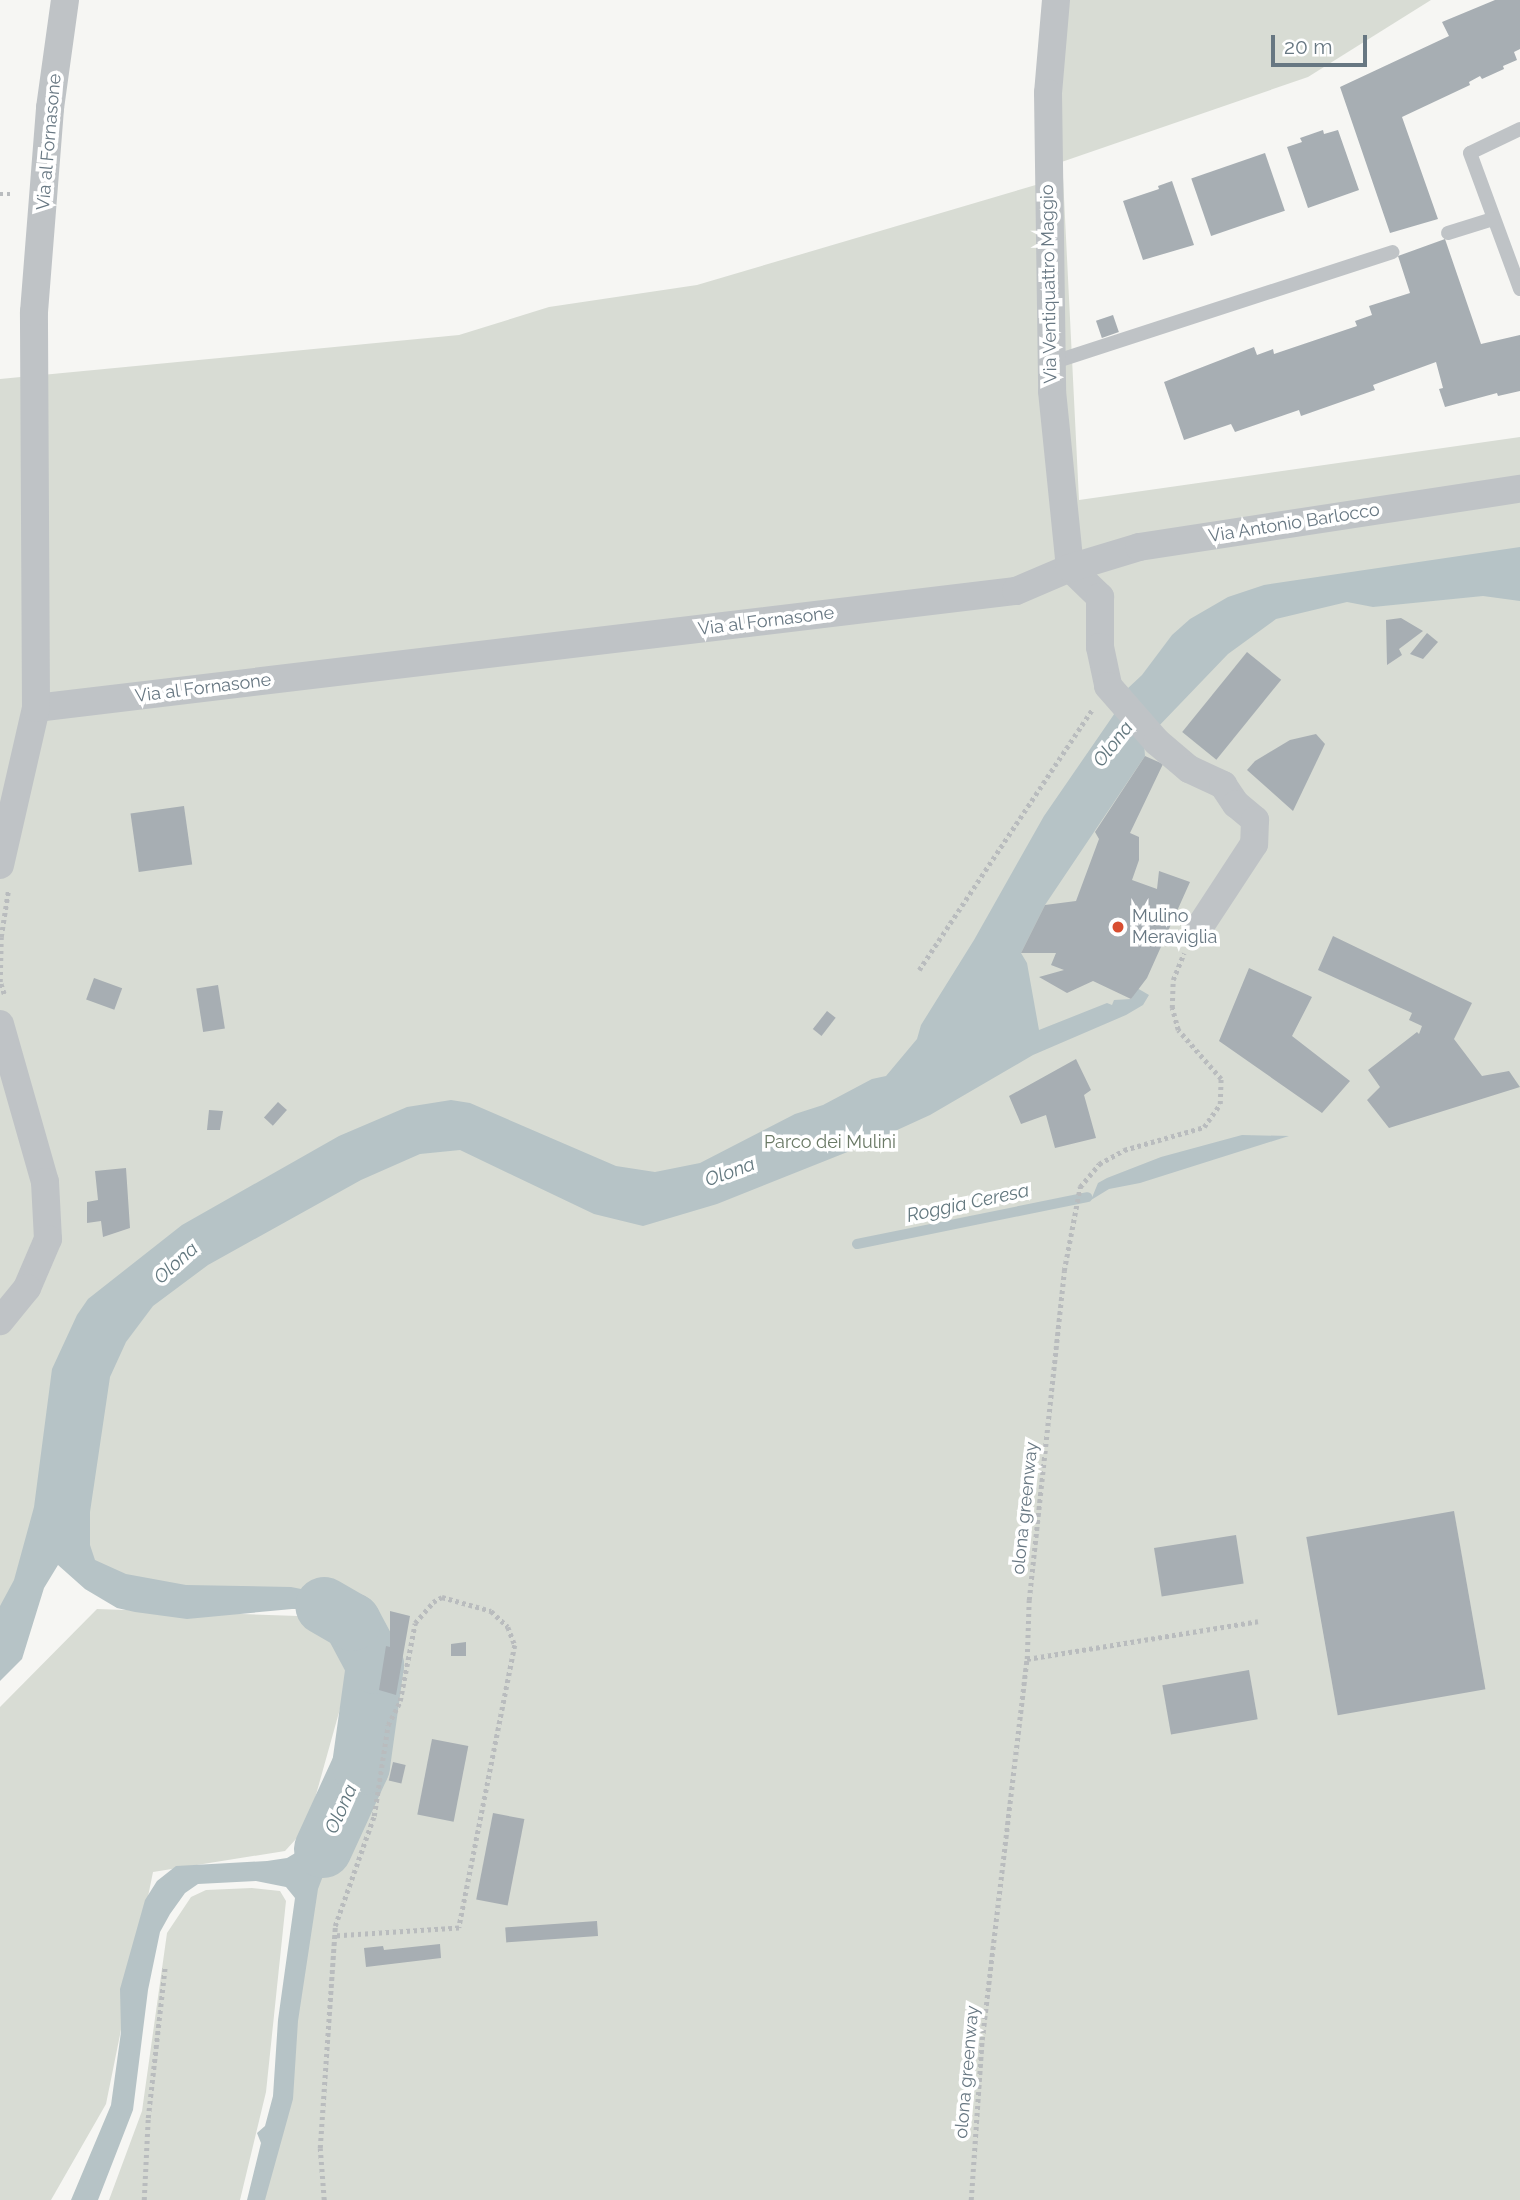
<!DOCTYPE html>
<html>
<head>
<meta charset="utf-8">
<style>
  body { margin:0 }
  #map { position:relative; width:1520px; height:2200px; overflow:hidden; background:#f6f6f3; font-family:Raleway,sans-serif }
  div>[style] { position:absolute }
  .green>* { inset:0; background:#d8dcd4 }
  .water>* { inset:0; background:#b6c3c6 }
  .stream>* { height:10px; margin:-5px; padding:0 5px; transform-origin:5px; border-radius:5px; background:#b6c3c6 }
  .river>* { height:58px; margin:-29px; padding:0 29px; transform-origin:29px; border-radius:29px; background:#b6c3c6 }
  .building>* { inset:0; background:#a7aeb3; transform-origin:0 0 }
  .path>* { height:4.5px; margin-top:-2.25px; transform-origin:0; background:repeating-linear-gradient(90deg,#b9bcbe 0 3.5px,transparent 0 7px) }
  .service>* { height:14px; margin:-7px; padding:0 7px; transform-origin:7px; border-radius:7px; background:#bfc3c6 }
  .minor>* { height:28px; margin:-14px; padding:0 14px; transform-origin:14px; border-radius:14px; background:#bfc3c6 }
  .dots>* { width:19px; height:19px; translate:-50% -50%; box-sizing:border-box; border:4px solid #fff; border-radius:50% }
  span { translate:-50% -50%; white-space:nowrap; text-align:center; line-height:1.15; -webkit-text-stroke:7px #fff; paint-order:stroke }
  .street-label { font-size:18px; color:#677782 }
  .poi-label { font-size:18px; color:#677782 }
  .left { translate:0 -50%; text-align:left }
  .park-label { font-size:18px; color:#6a7965 }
  .water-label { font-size:19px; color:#63787f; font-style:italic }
  .scale { position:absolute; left:1271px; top:35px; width:96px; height:32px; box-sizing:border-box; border:4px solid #677782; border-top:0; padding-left:9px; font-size:21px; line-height:24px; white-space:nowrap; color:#677782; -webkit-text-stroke:5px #fff; paint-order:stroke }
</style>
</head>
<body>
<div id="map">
  <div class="green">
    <div style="clip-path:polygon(1056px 0,1431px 0,1308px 77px,1047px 167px)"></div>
    <div style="clip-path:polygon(1063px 177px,1079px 500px,1520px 437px,1520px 2200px,259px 2200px,264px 2182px,300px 1862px,344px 1770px,359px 1706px,347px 1633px,319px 1608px,129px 1594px,59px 1554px,0 1636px,0 379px,459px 335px,549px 307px,697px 285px)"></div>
    <div style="clip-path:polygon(97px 1609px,298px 1616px,334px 1631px,350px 1673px,307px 1827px,285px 1851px,153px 1872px,106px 2104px,51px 2200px,0 2200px,0 1707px)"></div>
    <div style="clip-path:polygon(252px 1888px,280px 1891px,286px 1901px,266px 2092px,240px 2200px,109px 2200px,142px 2111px,167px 1933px,191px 1897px,206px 1890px)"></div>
  </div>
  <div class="water">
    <div style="clip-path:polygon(1520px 547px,1520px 601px,1483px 596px,1373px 607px,1347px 602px,1276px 619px,1228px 654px,1155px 730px,1144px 743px,1145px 756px,1045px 905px,1021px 953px,1027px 963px,1039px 1030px,1107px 1003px,1112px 1005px,1114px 1000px,1131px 999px,1137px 988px,1149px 995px,1143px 1005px,1126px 1015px,1033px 1055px,930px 1115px,860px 1147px,717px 1204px,643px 1226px,594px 1214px,460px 1150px,420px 1154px,361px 1180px,208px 1265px,153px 1306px,126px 1342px,110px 1377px,90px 1512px,90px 1545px,95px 1560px,126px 1574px,186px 1585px,291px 1587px,332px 1595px,354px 1604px,365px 1613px,371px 1623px,374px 1676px,347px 1813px,318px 1889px,298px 2021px,293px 2099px,265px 2200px,247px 2200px,261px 2143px,257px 2133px,265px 2126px,273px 2096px,278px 2020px,295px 1898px,286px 1887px,256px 1881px,198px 1884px,185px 1893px,170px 1914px,160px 1932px,148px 1990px,133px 2110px,98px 2200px,71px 2200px,111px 2105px,121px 2032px,120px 1989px,145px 1900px,157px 1881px,176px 1866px,267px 1861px,287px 1858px,302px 1849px,311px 1839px,328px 1807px,354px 1673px,349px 1640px,324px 1615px,308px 1609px,292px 1609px,187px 1619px,135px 1612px,117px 1608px,85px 1589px,58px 1565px,44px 1588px,22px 1659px,0 1681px,0 1606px,14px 1580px,34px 1507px,52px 1369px,77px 1315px,88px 1299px,182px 1225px,339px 1136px,407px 1107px,451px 1100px,470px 1103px,616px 1166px,655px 1172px,700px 1163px,795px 1114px,823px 1105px,872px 1079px,886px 1076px,917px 1039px,921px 1025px,974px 940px,1044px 816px,1117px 710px,1126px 690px,1142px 675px,1172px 635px,1190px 619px,1228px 597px,1264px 585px)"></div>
    <div style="clip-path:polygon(1242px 1135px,1289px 1136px,1140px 1183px,1109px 1189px,1091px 1200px,1098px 1183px,1107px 1178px,1161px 1157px)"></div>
  </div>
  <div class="stream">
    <div style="left:857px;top:1244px;width:235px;rotate:-11.5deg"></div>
  </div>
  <div class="river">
    <div style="left:323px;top:1849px;width:91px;rotate:-65.4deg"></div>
    <div style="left:361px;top:1766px;width:102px;rotate:-82.1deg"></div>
    <div style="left:375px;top:1665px;width:49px;rotate:-118.1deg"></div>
    <div style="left:352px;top:1622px;width:32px;rotate:-150deg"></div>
  </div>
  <div class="building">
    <div style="clip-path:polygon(1495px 0,1520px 0,1520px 49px,1514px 52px,1517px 60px,1503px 66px,1504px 69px,1482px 79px,1480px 76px,1469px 82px,1470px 85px,1402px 117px,1438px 219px,1390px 233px,1340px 87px,1449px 36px,1442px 22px)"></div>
    <div style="clip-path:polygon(1323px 130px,1324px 134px,1338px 130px,1359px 190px,1308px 208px,1287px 147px,1302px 142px,1300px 138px)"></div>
    <div style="left:1265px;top:153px;width:61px;height:78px;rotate:71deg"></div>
    <div style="clip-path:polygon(1172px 181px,1194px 245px,1143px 260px,1123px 201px,1159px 189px,1158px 186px)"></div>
    <div style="clip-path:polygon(1445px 239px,1481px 344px,1520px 335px,1520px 391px,1498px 396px,1497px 393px,1445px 407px,1439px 389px,1443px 388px,1436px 362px,1373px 385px,1375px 390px,1301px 416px,1299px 410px,1235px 432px,1231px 424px,1184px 440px,1164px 382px,1254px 347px,1257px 355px,1273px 349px,1274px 354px,1357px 326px,1355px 321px,1372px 315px,1369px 306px,1410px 293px,1398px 256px)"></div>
    <div style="left:1113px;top:315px;width:18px;height:18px;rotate:71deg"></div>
    <div style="clip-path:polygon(1401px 618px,1423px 631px,1399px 649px,1402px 655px,1387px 665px,1386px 620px)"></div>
    <div style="clip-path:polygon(1427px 633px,1438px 642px,1423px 659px,1410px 654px)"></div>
    <div style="left:1247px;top:652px;width:44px;height:103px;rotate:39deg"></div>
    <div style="clip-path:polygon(1316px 734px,1325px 744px,1293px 811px,1247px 770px,1255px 761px,1290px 740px)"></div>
    <div style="clip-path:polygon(1145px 756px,1163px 764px,1130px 833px,1139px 837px,1139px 860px,1132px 880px,1157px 889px,1159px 871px,1190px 882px,1147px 978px,1131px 999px,1093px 981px,1067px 993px,1039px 977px,1064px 970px,1051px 965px,1056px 953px,1021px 953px,1045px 905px,1076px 901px,1099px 839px,1095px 832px)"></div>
    <div style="left:184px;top:806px;width:59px;height:54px;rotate:82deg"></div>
    <div style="clip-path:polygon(1333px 936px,1472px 1003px,1454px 1039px,1482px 1076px,1509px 1071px,1520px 1087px,1389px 1128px,1367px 1100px,1380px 1087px,1368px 1070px,1417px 1032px,1419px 1034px,1422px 1026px,1409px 1020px,1412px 1013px,1318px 970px)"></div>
    <div style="clip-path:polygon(1249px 968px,1312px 997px,1292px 1036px,1350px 1081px,1322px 1113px,1219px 1041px)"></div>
    <div style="left:94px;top:978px;width:30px;height:23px;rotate:20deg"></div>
    <div style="left:218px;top:985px;width:44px;height:22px;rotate:81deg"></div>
    <div style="left:827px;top:1011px;width:11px;height:23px;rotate:38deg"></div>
    <div style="clip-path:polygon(1076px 1059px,1091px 1090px,1084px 1095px,1096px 1138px,1055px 1148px,1046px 1115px,1021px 1124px,1009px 1096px)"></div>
    <div style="left:278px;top:1102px;width:12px;height:21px;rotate:42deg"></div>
    <div style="clip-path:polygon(209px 1110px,223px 1111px,220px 1130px,207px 1130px)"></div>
    <div style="clip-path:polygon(126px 1168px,130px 1228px,103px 1237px,101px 1221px,87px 1223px,87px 1202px,98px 1200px,95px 1171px)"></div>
    <div style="left:1454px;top:1511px;width:181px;height:150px;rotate:80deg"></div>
    <div style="left:1236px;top:1535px;width:49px;height:83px;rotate:81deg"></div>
    <div style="clip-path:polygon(390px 1611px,410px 1616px,396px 1695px,379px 1690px,386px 1646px,390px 1647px)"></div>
    <div style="clip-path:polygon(466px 1642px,466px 1656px,451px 1656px,451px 1644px)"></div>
    <div style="left:1249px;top:1670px;width:50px;height:88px;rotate:80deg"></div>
    <div style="left:432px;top:1739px;width:37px;height:77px;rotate:11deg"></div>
    <div style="left:393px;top:1762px;width:13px;height:19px;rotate:13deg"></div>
    <div style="left:493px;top:1813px;width:32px;height:88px;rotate:11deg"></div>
    <div style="left:597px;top:1921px;width:15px;height:92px;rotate:86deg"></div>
    <div style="clip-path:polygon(440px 1944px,441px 1958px,366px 1967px,364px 1948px,383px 1946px,384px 1950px)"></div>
  </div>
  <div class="path">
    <div style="left:0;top:194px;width:14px"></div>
    <div style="left:919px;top:970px;width:312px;rotate:-56.4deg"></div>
    <div style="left:4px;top:994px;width:13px;rotate:-108deg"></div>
    <div style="left:0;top:982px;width:45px;rotate:-88.7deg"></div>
    <div style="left:1px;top:937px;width:46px;rotate:-81.2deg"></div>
    <div style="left:1027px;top:1659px;width:234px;rotate:-9.3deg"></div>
    <div style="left:144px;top:2200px;width:82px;rotate:-87.2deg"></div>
    <div style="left:148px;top:2118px;width:152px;rotate:-83.6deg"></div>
    <div style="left:324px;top:2200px;width:52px;rotate:-94.4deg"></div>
    <div style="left:320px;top:2148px;width:223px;rotate:-86.1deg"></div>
    <div style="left:335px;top:1926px;width:117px;rotate:-70.5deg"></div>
    <div style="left:374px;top:1816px;width:92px;rotate:-81.3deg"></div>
    <div style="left:388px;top:1725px;width:27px;rotate:-63deg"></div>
    <div style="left:400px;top:1701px;width:79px;rotate:-79.1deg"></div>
    <div style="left:415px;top:1623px;width:28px;rotate:-49deg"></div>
    <div style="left:433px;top:1602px;width:10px;rotate:-29deg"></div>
    <div style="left:442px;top:1597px;width:51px;rotate:15.9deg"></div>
    <div style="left:491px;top:1611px;width:23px;rotate:43deg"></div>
    <div style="left:508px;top:1627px;width:19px;rotate:69deg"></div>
    <div style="left:515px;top:1645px;width:288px;rotate:101.2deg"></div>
    <div style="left:459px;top:1928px;width:125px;rotate:176.3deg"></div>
    <div style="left:971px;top:2200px;width:160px;rotate:-86.1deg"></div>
    <div style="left:982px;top:2040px;width:384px;rotate:-83.3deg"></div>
    <div style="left:1027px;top:1659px;width:59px;rotate:-88.1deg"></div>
    <div style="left:1029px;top:1600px;width:331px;rotate:-83.9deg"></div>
    <div style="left:1064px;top:1271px;width:86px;rotate:-79.2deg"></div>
    <div style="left:1080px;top:1187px;width:30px;rotate:-50deg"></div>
    <div style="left:1099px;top:1164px;width:29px;rotate:-29deg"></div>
    <div style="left:1124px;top:1150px;width:83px;rotate:-16deg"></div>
    <div style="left:1204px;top:1127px;width:28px;rotate:-55deg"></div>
    <div style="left:1220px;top:1104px;width:25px;rotate:-88deg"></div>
    <div style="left:1221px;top:1079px;width:65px;rotate:-131.3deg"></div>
    <div style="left:1178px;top:1030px;width:23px;rotate:-105deg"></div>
    <div style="left:1172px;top:1008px;width:28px;rotate:-88deg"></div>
    <div style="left:1173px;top:980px;width:29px;rotate:-68deg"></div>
  </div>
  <div class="service">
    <div style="left:1520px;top:129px;width:55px;rotate:154.4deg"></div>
    <div style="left:1470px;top:153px;width:145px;rotate:69.8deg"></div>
    <div style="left:1448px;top:233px;width:47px;rotate:-17.3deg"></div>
    <div style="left:1051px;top:363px;width:359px;rotate:-18deg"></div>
  </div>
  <div class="minor">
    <div style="left:1056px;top:0;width:93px;rotate:94.9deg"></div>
    <div style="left:1048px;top:93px;width:298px;rotate:89.2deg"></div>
    <div style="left:1052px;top:391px;width:178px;rotate:84.2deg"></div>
    <div style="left:1070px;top:568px;width:42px;rotate:44deg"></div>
    <div style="left:1100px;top:597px;width:50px;rotate:90deg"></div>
    <div style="left:1100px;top:647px;width:40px;rotate:78deg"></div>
    <div style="left:1108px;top:686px;width:74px;rotate:48.8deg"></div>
    <div style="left:1157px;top:742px;width:42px;rotate:40.2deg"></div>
    <div style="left:1189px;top:769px;width:38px;rotate:25deg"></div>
    <div style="left:1223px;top:785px;width:23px;rotate:56deg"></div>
    <div style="left:1236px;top:804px;width:25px;rotate:40deg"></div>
    <div style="left:1255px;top:820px;width:24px;rotate:92deg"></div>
    <div style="left:1254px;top:844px;width:100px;rotate:123.2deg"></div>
    <div style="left:36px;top:708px;width:987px;rotate:-6.81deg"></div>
    <div style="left:1016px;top:591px;width:59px;rotate:-23.1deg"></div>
    <div style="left:1070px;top:568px;width:72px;rotate:-16.9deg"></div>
    <div style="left:1139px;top:547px;width:385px;rotate:-8.7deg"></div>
    <div style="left:0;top:865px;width:161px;rotate:-77.1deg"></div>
    <div style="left:36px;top:708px;width:396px;rotate:-90.3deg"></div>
    <div style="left:34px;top:312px;width:205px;rotate:-85.5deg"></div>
    <div style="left:50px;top:108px;width:109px;rotate:-82.1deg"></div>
    <div style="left:0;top:1024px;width:164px;rotate:74.1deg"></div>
    <div style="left:45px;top:1182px;width:57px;rotate:87deg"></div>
    <div style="left:48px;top:1239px;width:53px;rotate:113.2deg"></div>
    <div style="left:27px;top:1288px;width:43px;rotate:129.3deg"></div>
  </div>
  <div class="dots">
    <div style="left:1118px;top:927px;background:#d84d30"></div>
  </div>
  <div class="street-label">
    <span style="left:49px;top:142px;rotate:-85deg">Via al Fornasone</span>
    <span style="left:1049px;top:284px;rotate:-91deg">Via Ventiquattro Maggio</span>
    <span style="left:1294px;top:523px;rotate:-9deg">Via Antonio Barlocco</span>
    <span style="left:766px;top:621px;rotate:-7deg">Via al Fornasone</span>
    <span style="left:203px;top:688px;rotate:-7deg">Via al Fornasone</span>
    <span style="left:1025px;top:1508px;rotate:-84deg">olona greenway</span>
    <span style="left:967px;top:2072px;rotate:-85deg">olona greenway</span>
  </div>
  <div class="poi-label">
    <span class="left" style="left:1132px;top:927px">Mulino<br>Meraviglia</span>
  </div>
  <div class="park-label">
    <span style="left:830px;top:1142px">Parco dei Mulini</span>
  </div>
  <div class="water-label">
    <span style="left:1113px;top:744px;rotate:-52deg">Olona</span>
    <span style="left:730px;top:1172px;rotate:-20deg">Olona</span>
    <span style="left:968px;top:1203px;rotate:-12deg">Roggia Ceresa</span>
    <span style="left:176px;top:1263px;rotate:-42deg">Olona</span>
    <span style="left:341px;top:1809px;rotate:-66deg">Olona</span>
  </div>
  <div class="scale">20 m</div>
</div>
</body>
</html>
